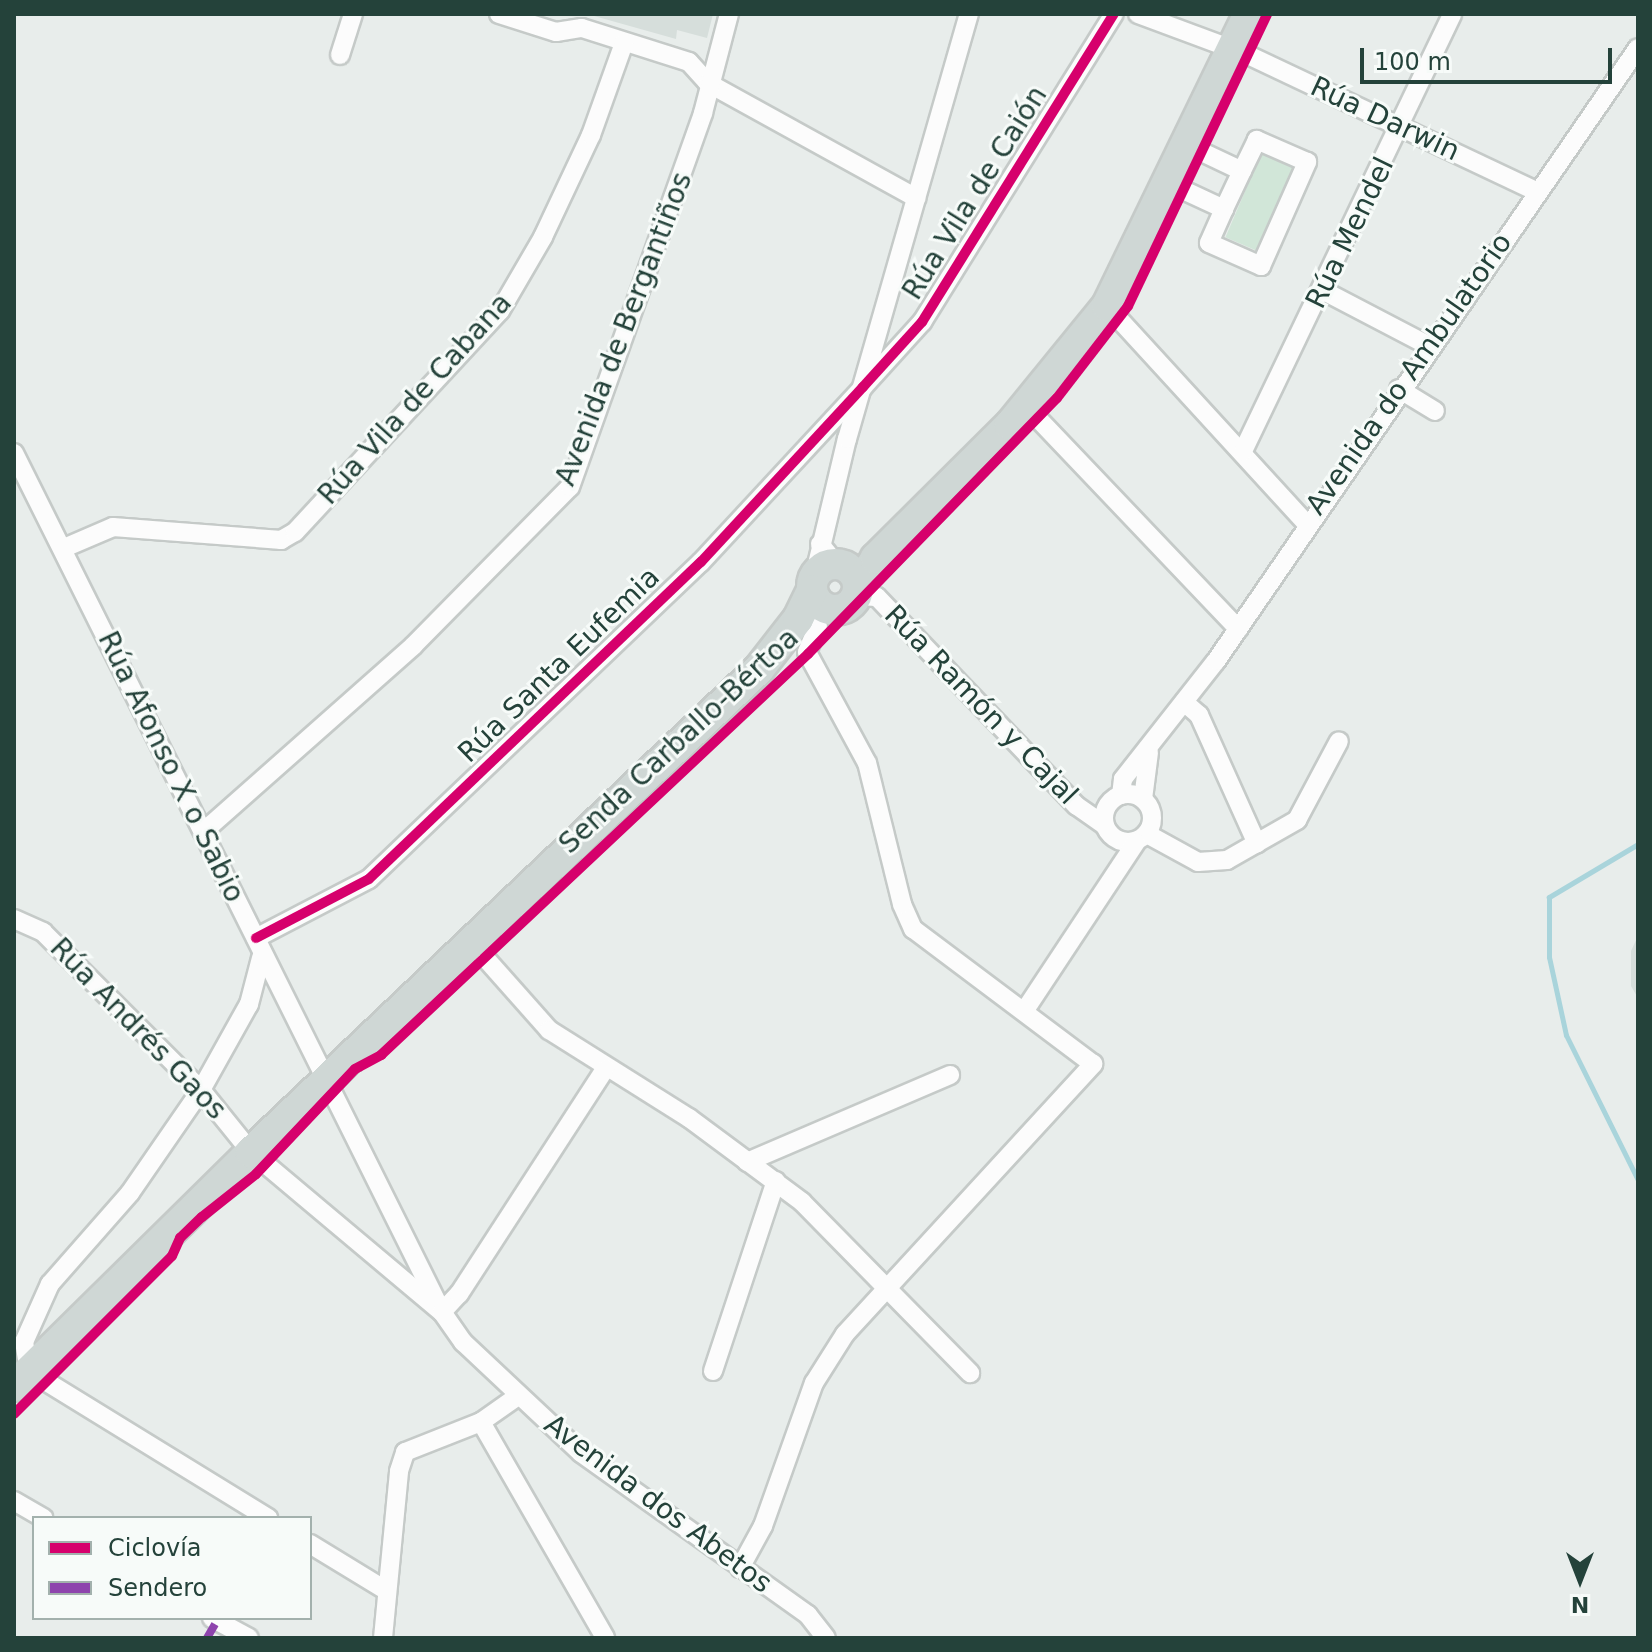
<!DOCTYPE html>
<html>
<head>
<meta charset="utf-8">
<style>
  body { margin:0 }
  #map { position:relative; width:1652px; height:1652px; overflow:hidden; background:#e8edeb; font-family:"DejaVu Sans",sans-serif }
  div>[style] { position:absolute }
  .built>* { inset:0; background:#d6dedb }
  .green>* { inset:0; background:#d1e6d8; transform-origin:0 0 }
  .stream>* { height:5px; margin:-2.5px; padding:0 2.5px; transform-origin:2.5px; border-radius:2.5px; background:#a9d4db }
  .roads { filter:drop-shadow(2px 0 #c5cac8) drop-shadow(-2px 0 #c5cac8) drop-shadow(0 2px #c5cac8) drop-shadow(0 -2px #c5cac8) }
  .minor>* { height:18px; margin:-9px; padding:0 9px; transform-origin:9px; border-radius:9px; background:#fcfcfc }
  .minor>.ring { margin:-9px; padding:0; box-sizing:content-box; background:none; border:18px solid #fcfcfc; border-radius:50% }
  .primary>* { height:30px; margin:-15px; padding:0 15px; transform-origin:15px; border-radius:15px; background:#cfd7d5 }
  .primary>.ring { margin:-15px; padding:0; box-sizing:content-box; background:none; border:30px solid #cfd7d5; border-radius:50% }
  .quiet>* { height:8px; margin-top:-4px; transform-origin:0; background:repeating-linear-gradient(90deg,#8e44ad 0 16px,transparent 0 24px) }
  .cycleway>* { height:10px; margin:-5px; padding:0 5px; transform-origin:5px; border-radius:5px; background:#d6006c }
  span { translate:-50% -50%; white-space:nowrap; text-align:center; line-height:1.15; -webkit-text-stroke:6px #f7fbf9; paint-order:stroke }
  .street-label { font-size:28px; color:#24423a }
  .frame { position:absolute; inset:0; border:16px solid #24423a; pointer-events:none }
  .legend { position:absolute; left:32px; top:1516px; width:280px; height:104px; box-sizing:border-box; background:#f7fbf9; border:2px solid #a3b1ad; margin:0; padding:10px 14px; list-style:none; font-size:24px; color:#24423a }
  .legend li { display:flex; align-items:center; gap:16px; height:40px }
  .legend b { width:40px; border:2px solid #a3b1ad }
  .north { position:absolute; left:1540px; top:1540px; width:80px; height:80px; -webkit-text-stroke:6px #f7fbf9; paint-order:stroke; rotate:180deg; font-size:22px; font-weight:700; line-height:32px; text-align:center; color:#24423a }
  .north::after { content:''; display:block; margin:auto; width:28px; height:36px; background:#24423a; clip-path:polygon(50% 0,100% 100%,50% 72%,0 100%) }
  .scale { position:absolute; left:1360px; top:48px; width:252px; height:36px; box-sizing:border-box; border:4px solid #24423a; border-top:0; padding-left:10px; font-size:24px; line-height:28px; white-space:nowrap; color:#24423a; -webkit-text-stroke:6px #f7fbf9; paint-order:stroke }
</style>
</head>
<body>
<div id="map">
  <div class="built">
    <div style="clip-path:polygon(587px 14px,713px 14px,707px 38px,677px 30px,676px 39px)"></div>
    <div style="clip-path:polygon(1638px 936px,1638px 998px,1631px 986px,1631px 951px)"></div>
  </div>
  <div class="green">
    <div style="left:1263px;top:149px;width:38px;height:96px;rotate:23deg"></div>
  </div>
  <div class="stream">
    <div style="left:1638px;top:844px;width:104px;rotate:149.2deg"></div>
    <div style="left:1549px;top:897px;width:60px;rotate:90deg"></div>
    <div style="left:1549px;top:957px;width:80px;rotate:77.7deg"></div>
    <div style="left:1566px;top:1035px;width:162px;rotate:63.6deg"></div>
  </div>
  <div class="roads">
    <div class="minor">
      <div style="left:499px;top:14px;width:60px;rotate:17.5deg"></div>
      <div style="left:556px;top:32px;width:26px;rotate:-9deg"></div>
      <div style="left:582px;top:28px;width:112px;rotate:17.6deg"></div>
      <div style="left:689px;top:62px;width:28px;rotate:48deg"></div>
      <div style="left:708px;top:83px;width:238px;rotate:28.9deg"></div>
      <div style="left:1138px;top:14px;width:117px;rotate:20.4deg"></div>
      <div style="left:1248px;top:55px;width:318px;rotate:25.3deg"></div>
      <div style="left:340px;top:55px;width:43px;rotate:-72.4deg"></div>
      <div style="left:1168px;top:183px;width:62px;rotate:24.9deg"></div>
      <div style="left:1224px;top:209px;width:37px;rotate:114deg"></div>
      <div style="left:1209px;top:243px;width:57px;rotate:23.9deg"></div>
      <div style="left:1261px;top:266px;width:114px;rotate:-66.1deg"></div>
      <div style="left:1307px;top:162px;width:55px;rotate:-156.3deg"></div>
      <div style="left:1257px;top:140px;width:34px;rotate:116deg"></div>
      <div style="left:1242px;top:171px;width:61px;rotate:-154.7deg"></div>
      <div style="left:1224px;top:209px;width:42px;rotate:-64.7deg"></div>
      <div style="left:1322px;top:290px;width:121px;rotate:27.6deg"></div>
      <div style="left:1107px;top:306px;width:294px;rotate:47.5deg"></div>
      <div style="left:1399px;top:389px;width:42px;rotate:31.4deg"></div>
      <div style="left:1026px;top:406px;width:308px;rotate:46.4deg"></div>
      <div style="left:1243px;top:451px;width:484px;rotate:-64.4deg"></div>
      <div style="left:14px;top:453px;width:953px;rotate:63.52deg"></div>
      <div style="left:820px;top:544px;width:26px;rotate:51deg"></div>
      <div style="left:64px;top:548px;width:53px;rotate:-23.2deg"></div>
      <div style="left:113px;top:527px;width:169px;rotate:4.4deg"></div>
      <div style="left:281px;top:540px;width:16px;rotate:-30deg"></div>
      <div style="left:295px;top:532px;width:301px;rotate:-47.2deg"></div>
      <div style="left:500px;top:311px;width:86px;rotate:-59.8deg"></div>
      <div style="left:543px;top:237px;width:113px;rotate:-64.8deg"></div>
      <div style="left:591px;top:135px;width:98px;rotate:-70.3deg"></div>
      <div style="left:814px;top:577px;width:142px;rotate:-76.6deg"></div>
      <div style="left:847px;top:439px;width:442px;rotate:-74deg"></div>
      <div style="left:856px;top:596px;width:21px;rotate:3deg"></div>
      <div style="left:877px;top:597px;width:289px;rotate:46.3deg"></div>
      <div style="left:1077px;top:806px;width:33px;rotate:35deg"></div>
      <div style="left:807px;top:652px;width:28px;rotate:-67deg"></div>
      <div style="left:1184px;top:702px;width:20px;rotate:41deg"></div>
      <div style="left:1199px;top:715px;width:141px;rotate:65.8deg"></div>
      <div class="ring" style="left:1104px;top:794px;width:30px;height:30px"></div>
      <div style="left:1121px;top:795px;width:16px;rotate:-83deg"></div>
      <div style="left:1123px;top:779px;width:150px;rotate:-51.8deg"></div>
      <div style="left:1216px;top:661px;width:744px;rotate:-55.46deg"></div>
      <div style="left:1143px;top:799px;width:47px;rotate:-82.7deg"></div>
      <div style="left:203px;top:832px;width:281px;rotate:-41.5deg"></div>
      <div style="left:413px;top:646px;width:223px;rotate:-45.4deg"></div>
      <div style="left:570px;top:487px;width:397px;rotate:-70.4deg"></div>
      <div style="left:703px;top:113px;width:102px;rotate:-75.3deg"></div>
      <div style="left:1147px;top:834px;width:58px;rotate:28.8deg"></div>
      <div style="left:1198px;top:862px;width:29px;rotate:-4deg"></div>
      <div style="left:1227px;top:860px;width:81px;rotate:-29.7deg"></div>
      <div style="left:1297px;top:820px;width:89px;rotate:-62deg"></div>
      <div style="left:14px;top:919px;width:32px;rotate:24deg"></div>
      <div style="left:43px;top:932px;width:223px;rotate:45deg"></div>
      <div style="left:201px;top:1090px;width:80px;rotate:51.1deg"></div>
      <div style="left:251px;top:1152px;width:249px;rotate:40deg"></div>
      <div style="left:442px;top:1312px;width:37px;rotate:55deg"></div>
      <div style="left:463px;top:1342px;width:162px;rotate:43.2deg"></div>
      <div style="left:581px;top:1453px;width:279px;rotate:35.5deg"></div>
      <div style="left:808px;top:1615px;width:29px;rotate:52deg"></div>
      <div style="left:256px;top:938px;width:127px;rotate:-27.6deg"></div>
      <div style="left:369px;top:879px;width:459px;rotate:-43.7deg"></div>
      <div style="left:701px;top:562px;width:238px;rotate:-47.2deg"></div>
      <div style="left:863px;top:387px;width:88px;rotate:-47.8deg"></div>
      <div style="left:922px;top:322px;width:363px;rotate:-58.1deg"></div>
      <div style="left:471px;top:942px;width:118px;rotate:48.4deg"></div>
      <div style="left:549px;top:1030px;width:165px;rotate:32.2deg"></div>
      <div style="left:689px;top:1118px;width:141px;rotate:36.6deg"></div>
      <div style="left:802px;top:1202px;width:240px;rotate:45.5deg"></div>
      <div style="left:261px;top:958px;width:48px;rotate:104.6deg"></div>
      <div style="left:249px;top:1004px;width:98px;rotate:119.2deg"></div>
      <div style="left:201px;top:1090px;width:125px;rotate:124.6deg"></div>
      <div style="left:130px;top:1193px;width:121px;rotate:131.3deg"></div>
      <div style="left:50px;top:1284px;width:64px;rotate:114.1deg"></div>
      <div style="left:24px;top:1342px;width:29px;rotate:80deg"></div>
      <div style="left:29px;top:1371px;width:281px;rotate:31.6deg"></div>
      <div style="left:1025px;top:1010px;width:201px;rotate:-56.5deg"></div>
      <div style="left:747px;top:1162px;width:221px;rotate:-23.2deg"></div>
      <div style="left:442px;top:1312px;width:25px;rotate:-47deg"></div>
      <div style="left:459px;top:1294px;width:268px;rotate:-57deg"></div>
      <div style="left:713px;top:1371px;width:200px;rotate:-71.7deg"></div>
      <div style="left:481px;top:1422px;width:249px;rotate:60.1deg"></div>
      <div style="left:14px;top:1501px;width:34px;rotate:30deg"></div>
      <div style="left:310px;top:1544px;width:90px;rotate:31.4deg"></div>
      <div style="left:740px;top:1568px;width:48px;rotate:-61.3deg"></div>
      <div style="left:763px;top:1526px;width:152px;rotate:-70.4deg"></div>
      <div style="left:814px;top:1383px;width:58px;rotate:-57.7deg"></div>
      <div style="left:845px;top:1334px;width:367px;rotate:-47.4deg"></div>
      <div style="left:1093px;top:1064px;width:225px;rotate:-143.1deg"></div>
      <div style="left:913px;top:929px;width:27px;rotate:-114deg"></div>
      <div style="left:902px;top:904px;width:145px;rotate:-103.9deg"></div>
      <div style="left:867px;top:763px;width:126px;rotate:-118.4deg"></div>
      <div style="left:212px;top:1618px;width:42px;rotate:28.4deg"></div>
      <div style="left:383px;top:1638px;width:168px;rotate:-84.5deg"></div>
      <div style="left:399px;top:1471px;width:20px;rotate:-72deg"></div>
      <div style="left:405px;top:1452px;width:82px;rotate:-21.5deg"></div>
      <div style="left:481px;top:1422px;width:45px;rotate:-35.1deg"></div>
    </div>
    <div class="primary">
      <div class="ring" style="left:812px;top:564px;width:16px;height:16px"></div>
      <div style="left:858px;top:588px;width:35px;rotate:-59deg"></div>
      <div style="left:876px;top:558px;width:189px;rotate:-44.8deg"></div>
      <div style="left:1010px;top:425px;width:154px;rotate:-50.8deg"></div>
      <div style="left:1107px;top:306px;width:325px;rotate:-64.1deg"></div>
      <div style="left:14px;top:1386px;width:333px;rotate:-44.6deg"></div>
      <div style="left:251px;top:1152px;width:701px;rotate:-43.55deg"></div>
      <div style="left:759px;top:669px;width:63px;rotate:-52deg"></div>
      <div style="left:798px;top:619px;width:32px;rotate:-64deg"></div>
    </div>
  </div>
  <div class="quiet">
    <div style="left:207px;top:1638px;width:20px;rotate:-60deg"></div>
  </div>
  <div class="cycleway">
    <div style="left:256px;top:938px;width:127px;rotate:-27.6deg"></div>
    <div style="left:369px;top:879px;width:459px;rotate:-43.7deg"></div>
    <div style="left:701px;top:562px;width:238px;rotate:-47.2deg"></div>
    <div style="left:863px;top:387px;width:88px;rotate:-47.8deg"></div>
    <div style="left:922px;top:322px;width:363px;rotate:-58.1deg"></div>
    <div style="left:14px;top:1414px;width:223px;rotate:-45deg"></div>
    <div style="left:172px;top:1256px;width:20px;rotate:-66deg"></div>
    <div style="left:180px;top:1238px;width:30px;rotate:-44deg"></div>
    <div style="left:202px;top:1217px;width:69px;rotate:-38.5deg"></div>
    <div style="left:256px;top:1174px;width:144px;rotate:-46.7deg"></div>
    <div style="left:355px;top:1069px;width:30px;rotate:-28deg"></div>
    <div style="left:381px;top:1055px;width:586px;rotate:-43.2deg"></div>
    <div style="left:808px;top:654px;width:357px;rotate:-45.8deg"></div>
    <div style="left:1057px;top:398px;width:116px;rotate:-52.3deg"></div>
    <div style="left:1128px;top:306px;width:323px;rotate:-64.5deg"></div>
  </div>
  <div class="street-label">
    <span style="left:1385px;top:119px;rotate:25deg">Rúa Darwin</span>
    <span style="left:975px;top:193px;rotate:-58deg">Rúa Vila de Caión</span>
    <span style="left:1350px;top:233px;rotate:-64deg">Rúa Mendel</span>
    <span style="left:624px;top:329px;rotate:-69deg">Avenida de Bergantiños</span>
    <span style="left:1409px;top:374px;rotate:-55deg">Avenida do Ambulatorio</span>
    <span style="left:415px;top:399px;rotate:-48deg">Rúa Vila de Cabana</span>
    <span style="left:559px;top:665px;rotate:-44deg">Rúa Santa Eufemia</span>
    <span style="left:981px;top:705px;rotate:46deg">Rúa Ramón y Cajal</span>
    <span style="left:679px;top:741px;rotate:-43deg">Senda Carballo-Bértoa</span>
    <span style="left:171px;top:767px;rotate:64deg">Rúa Afonso X o Sabio</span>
    <span style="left:138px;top:1029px;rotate:46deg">Rúa Andrés Gaos</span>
    <span style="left:658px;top:1504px;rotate:37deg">Avenida dos Abetos</span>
  </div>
  <div class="frame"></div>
  <ul class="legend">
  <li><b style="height:10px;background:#d6006c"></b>Ciclovía</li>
  <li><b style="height:10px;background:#8e44ad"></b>Sendero</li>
  </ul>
  <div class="north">N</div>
  <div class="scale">100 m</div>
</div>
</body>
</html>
